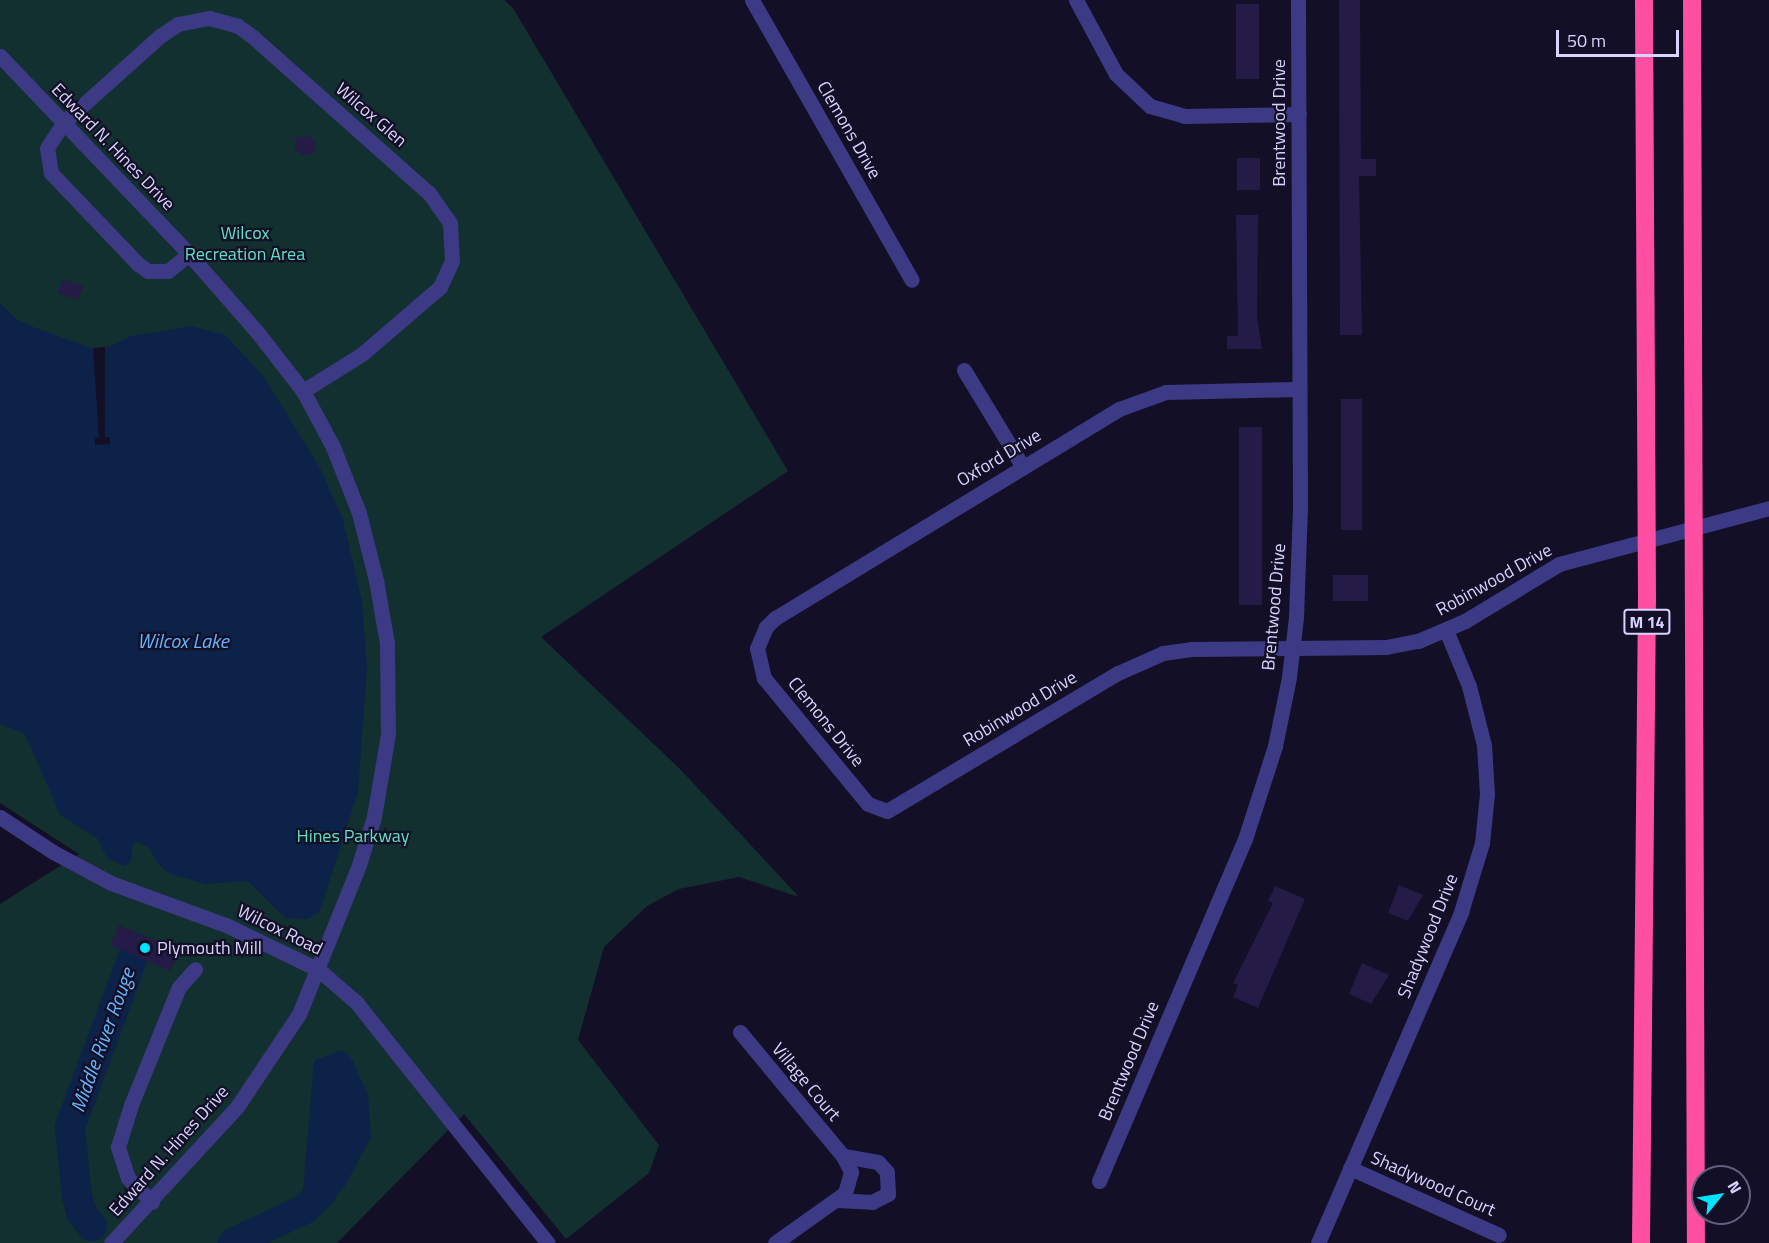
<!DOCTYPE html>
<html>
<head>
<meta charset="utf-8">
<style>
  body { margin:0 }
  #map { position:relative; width:1769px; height:1243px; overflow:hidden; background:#130f26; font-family:"Titillium Web",sans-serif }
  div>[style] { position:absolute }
  .green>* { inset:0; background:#12302f }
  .water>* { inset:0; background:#0c2248 }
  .pier>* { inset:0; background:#130f26 }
  .river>* { height:30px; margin:-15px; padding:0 15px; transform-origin:15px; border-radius:15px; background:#0c2248 }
  .building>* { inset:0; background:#241b47; transform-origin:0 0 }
  .minor>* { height:15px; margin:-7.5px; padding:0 7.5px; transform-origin:7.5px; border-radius:7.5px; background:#3d3a85 }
  .highway>* { height:18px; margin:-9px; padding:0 9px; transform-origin:9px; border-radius:9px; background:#ff4fa3 }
  .dots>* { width:16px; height:16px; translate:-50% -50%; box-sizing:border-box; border:3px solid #130f26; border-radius:50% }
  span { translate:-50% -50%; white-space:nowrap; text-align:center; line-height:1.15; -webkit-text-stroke:4.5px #130f26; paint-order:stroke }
  .shield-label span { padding:2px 4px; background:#130f26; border:2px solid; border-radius:4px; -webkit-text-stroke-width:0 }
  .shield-label { font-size:16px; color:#d9d4ff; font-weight:700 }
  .street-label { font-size:18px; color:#d9d4ff }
  .park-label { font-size:18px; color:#5fe0c0 }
  .poi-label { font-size:18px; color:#d9d4ff }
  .left { translate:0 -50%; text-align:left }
  .water-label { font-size:20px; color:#62b6ff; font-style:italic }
  .north { position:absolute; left:1691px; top:1165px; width:60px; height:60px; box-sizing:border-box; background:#130f26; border:2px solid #625e7d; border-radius:50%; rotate:60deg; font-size:16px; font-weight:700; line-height:24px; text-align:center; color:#d9d4ff }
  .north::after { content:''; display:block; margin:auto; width:21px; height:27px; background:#00e5ff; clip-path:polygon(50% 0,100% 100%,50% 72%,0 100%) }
  .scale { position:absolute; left:1556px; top:30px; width:123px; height:27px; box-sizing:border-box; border:3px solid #d9d4ff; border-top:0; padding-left:8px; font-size:18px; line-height:21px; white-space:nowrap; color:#d9d4ff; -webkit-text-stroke:4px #130f26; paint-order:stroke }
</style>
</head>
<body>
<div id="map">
  <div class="green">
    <div style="clip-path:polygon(0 0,504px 0,513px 8px,788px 471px,541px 637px,680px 769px,799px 897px,739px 877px,679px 889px,647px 906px,604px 947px,578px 1040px,659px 1145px,649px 1173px,566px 1239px,464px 1114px,337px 1243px,0 1243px,0 904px,79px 854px,0 803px)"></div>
  </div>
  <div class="water">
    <div style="clip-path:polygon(0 303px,16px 319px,33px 327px,94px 349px,105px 349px,131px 336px,191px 326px,225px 335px,264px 377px,320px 468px,343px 520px,362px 601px,367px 668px,358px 792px,320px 911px,308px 919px,285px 918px,248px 881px,206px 884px,170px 874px,158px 864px,149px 848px,138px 842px,133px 843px,131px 862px,124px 866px,107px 858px,97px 838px,60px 815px,25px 734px,0 724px)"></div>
    <div style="clip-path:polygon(342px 1050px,352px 1059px,368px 1095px,371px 1137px,342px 1191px,310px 1211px,302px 1202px,314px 1061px)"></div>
  </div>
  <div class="pier">
    <div style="clip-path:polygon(105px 347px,105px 437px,110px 437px,110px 444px,95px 445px,95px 438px,99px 438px,93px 348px)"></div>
  </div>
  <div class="river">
    <div style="left:92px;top:1226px;width:16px;rotate:-130deg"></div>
    <div style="left:82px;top:1214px;width:19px;rotate:-106deg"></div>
    <div style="left:77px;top:1196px;width:69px;rotate:-95.8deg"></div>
    <div style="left:70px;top:1127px;width:181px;rotate:-69.7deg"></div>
    <div style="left:233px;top:1243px;width:80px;rotate:-25.3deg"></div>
    <div style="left:305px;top:1209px;width:24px;rotate:-45deg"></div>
    <div style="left:322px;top:1192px;width:17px;rotate:-66deg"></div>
  </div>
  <div class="building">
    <div style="clip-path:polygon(1339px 0,1360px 0,1361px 159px,1376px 159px,1376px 176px,1359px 176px,1362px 335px,1340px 335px)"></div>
    <div style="left:1236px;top:4px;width:23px;height:75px"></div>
    <div style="clip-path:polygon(308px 135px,316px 143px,314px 152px,303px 156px,295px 149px,296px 138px)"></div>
    <div style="left:1237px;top:158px;width:23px;height:32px"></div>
    <div style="clip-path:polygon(1236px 215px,1258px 215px,1257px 317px,1262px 349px,1227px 349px,1227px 336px,1238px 336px)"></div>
    <div style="left:63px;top:279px;width:21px;height:15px;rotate:19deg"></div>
    <div style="left:1341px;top:399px;width:21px;height:131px"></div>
    <div style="left:1239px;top:427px;width:23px;height:178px"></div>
    <div style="left:1333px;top:575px;width:35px;height:26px"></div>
    <div style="clip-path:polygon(1399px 885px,1423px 895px,1408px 921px,1388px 913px)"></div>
    <div style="clip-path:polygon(1275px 886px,1305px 899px,1258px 1008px,1233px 997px,1238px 985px,1233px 983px,1273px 903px,1268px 901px)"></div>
    <div style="left:119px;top:925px;width:65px;height:22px;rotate:23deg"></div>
    <div style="clip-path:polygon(1362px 963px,1389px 975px,1371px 1004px,1349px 994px)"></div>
  </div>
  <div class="minor">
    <div style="left:752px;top:0;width:322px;rotate:60.3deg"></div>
    <div style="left:1076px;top:0;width:84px;rotate:61.6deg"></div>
    <div style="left:1116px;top:74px;width:47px;rotate:43.3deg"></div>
    <div style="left:1150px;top:106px;width:35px;rotate:16deg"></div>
    <div style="left:1184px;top:116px;width:115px;rotate:-1deg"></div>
    <div style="left:0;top:56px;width:274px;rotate:46.3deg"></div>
    <div style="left:189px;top:254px;width:105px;rotate:48.9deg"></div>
    <div style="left:258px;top:333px;width:73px;rotate:52.2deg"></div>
    <div style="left:303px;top:391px;width:64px;rotate:61.8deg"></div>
    <div style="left:333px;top:447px;width:71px;rotate:68.5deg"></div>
    <div style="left:359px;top:513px;width:69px;rotate:75.8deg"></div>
    <div style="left:376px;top:580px;width:65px;rotate:80.2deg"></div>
    <div style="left:387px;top:644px;width:90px;rotate:89.4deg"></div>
    <div style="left:388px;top:734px;width:84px;rotate:99.6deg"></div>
    <div style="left:374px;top:817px;width:50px;rotate:107.4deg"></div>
    <div style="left:359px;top:865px;width:161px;rotate:111.9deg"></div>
    <div style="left:299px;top:1014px;width:112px;rotate:123.7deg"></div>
    <div style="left:237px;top:1107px;width:185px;rotate:132.8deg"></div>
    <div style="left:189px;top:254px;width:27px;rotate:141deg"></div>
    <div style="left:168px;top:271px;width:20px;rotate:180deg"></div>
    <div style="left:148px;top:271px;width:12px;rotate:-145deg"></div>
    <div style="left:138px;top:264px;width:126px;rotate:-133.7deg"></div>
    <div style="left:51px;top:173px;width:25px;rotate:-99deg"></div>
    <div style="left:47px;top:148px;width:31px;rotate:-57deg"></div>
    <div style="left:64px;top:122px;width:129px;rotate:-41.9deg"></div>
    <div style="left:160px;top:36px;width:22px;rotate:-34deg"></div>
    <div style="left:178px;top:24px;width:32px;rotate:-11deg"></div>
    <div style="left:209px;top:18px;width:30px;rotate:15deg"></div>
    <div style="left:238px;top:26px;width:19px;rotate:36deg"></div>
    <div style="left:253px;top:37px;width:235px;rotate:41.6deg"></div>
    <div style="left:429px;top:193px;width:37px;rotate:55deg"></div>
    <div style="left:450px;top:223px;width:38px;rotate:87deg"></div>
    <div style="left:452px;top:261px;width:29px;rotate:115deg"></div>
    <div style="left:440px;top:287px;width:103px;rotate:139.3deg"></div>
    <div style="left:362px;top:354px;width:70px;rotate:147.9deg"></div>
    <div style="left:964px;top:370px;width:114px;rotate:58.7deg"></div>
    <div style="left:1297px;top:389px;width:131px;rotate:178.7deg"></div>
    <div style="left:1166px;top:392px;width:50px;rotate:160.1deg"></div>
    <div style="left:1119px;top:409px;width:403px;rotate:148.7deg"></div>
    <div style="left:775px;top:618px;width:13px;rotate:135deg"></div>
    <div style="left:766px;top:627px;width:23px;rotate:113deg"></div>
    <div style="left:757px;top:648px;width:31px;rotate:77deg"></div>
    <div style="left:764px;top:678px;width:163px;rotate:50.5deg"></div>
    <div style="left:868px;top:804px;width:20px;rotate:20deg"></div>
    <div style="left:887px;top:811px;width:269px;rotate:-30.9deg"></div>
    <div style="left:1118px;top:673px;width:49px;rotate:-24deg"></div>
    <div style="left:1163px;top:653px;width:28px;rotate:-8deg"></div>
    <div style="left:1191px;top:649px;width:195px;rotate:-0.6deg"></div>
    <div style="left:1386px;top:647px;width:33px;rotate:-11deg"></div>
    <div style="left:1418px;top:641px;width:51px;rotate:-23.1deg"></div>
    <div style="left:1465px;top:621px;width:110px;rotate:-31.2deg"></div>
    <div style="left:1559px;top:564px;width:217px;rotate:-14.9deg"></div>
    <div style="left:0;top:817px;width:64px;rotate:33.4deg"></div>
    <div style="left:53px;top:852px;width:66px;rotate:28.1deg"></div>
    <div style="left:111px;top:883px;width:122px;rotate:20.1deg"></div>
    <div style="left:226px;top:925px;width:103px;rotate:25.8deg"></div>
    <div style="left:319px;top:970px;width:49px;rotate:40.9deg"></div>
    <div style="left:356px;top:1002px;width:308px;rotate:51.5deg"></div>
    <div style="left:740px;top:1032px;width:161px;rotate:50.3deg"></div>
    <div style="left:843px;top:1156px;width:18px;rotate:63deg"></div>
    <div style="left:851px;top:1172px;width:22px;rotate:106deg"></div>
    <div style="left:845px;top:1193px;width:86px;rotate:144.5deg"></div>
    <div style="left:1350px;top:1168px;width:163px;rotate:24.2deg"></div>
    <div style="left:1099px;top:1181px;width:372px;rotate:-66.9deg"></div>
    <div style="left:1245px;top:839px;width:98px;rotate:-72.1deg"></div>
    <div style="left:1275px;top:746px;width:70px;rotate:-78.5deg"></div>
    <div style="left:1289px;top:677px;width:60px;rotate:-83.3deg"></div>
    <div style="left:1296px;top:617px;width:111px;rotate:-87.9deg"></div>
    <div style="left:1300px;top:506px;width:506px;rotate:-90.23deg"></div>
    <div style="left:836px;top:1200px;width:36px;rotate:3deg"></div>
    <div style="left:872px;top:1202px;width:18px;rotate:-27deg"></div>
    <div style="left:888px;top:1194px;width:22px;rotate:-93deg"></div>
    <div style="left:887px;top:1172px;width:13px;rotate:-132deg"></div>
    <div style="left:878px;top:1162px;width:36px;rotate:-170deg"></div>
    <div style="left:152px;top:1202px;width:34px;rotate:-135deg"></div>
    <div style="left:128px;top:1178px;width:33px;rotate:-108deg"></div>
    <div style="left:118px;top:1147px;width:44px;rotate:-72.8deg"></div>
    <div style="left:131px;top:1105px;width:127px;rotate:-67.9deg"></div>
    <div style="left:179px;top:987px;width:24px;rotate:-48deg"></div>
    <div style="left:1318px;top:1243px;width:361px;rotate:-66.6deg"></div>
    <div style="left:1461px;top:912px;width:72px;rotate:-73.1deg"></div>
    <div style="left:1482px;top:843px;width:49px;rotate:-84.2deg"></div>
    <div style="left:1487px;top:794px;width:49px;rotate:-93.5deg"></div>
    <div style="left:1484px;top:745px;width:61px;rotate:-104.3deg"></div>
    <div style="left:1469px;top:686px;width:61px;rotate:-112.3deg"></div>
  </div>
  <div class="highway">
    <div style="left:1692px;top:0;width:1243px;rotate:89.82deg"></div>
    <div style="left:1641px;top:1243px;width:644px;rotate:-89.47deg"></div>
    <div style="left:1647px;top:599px;width:599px;rotate:-90.29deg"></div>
  </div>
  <div class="dots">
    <div style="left:145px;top:948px;background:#00e5ff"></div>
  </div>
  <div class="shield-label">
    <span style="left:1647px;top:622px">M 14</span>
  </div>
  <div class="street-label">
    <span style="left:371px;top:115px;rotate:41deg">Wilcox Glen</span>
    <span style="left:1279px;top:123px;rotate:-90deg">Brentwood Drive</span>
    <span style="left:849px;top:130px;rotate:60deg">Clemons Drive</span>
    <span style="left:113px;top:147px;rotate:46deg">Edward N. Hines Drive</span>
    <span style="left:999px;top:458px;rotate:-31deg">Oxford Drive</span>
    <span style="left:1494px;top:580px;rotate:-29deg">Robinwood Drive</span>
    <span style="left:1274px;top:607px;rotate:-85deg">Brentwood Drive</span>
    <span style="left:1020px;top:709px;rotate:-31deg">Robinwood Drive</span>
    <span style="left:826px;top:722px;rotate:51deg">Clemons Drive</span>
    <span style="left:280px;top:930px;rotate:26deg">Wilcox Road</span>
    <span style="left:1428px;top:936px;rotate:-68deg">Shadywood Drive</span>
    <span style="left:1129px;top:1061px;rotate:-67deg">Brentwood Drive</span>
    <span style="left:806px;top:1082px;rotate:50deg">Village Court</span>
    <span style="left:169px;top:1151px;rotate:-48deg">Edward N. Hines Drive</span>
    <span style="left:1433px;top:1184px;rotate:24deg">Shadywood Court</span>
  </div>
  <div class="park-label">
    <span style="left:245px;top:244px">Wilcox<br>Recreation Area</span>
    <span style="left:353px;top:836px">Hines Parkway</span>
  </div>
  <div class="poi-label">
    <span class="left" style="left:157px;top:948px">Plymouth Mill</span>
  </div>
  <div class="water-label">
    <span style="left:183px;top:640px">Wilcox Lake</span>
    <span style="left:102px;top:1040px;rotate:-70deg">Middle River Rouge</span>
  </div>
  <div class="north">N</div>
  <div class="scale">50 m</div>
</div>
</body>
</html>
